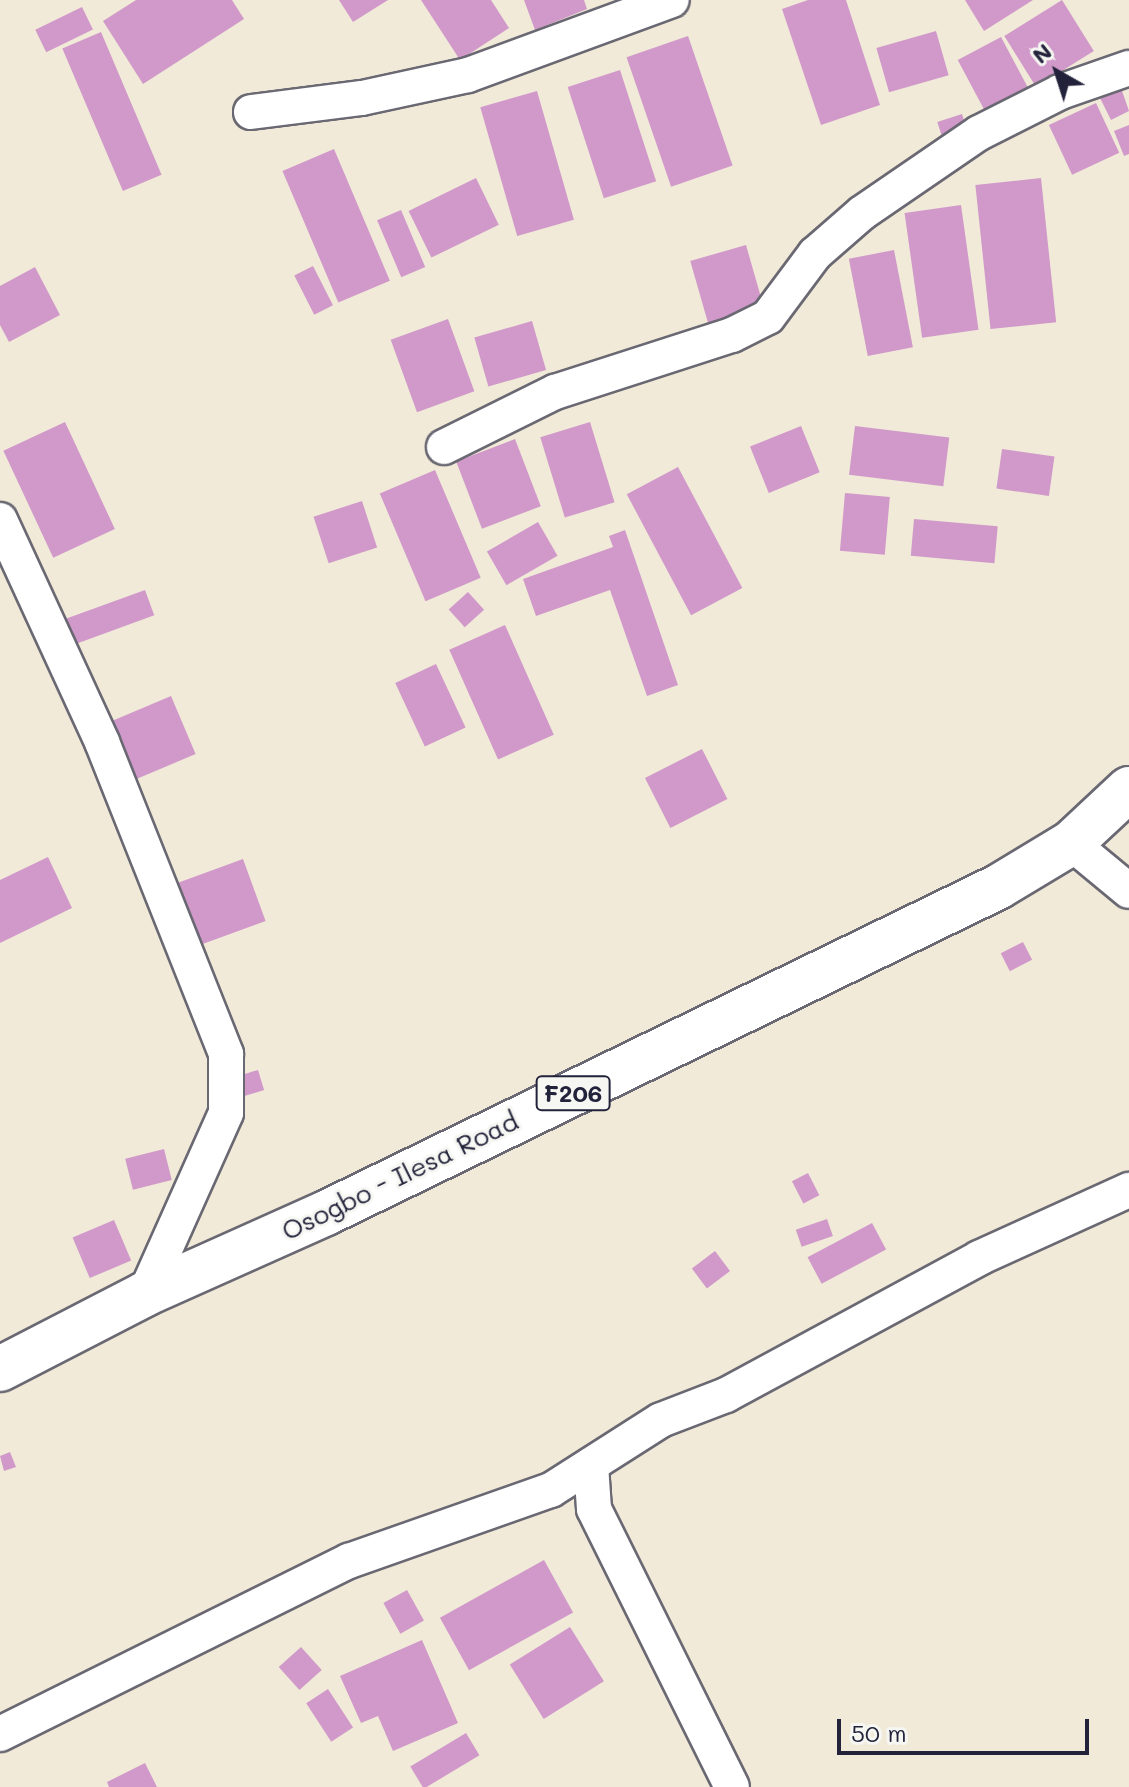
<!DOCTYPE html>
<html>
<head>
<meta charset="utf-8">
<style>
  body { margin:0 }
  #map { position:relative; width:1129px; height:1787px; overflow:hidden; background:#f1ead8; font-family:Mali,sans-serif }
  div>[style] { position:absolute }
  .building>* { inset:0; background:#d099ca; transform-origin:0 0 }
  .roads { filter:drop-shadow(2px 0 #6a6872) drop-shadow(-2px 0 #6a6872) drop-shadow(0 2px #6a6872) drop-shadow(0 -2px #6a6872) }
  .street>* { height:34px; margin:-17px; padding:0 17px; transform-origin:17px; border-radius:17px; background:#fff }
  .primary>* { height:44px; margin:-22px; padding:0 22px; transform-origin:22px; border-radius:22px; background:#fff }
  span { translate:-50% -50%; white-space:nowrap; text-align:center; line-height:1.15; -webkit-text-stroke:6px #f6f6f2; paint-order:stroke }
  .shield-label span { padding:2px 6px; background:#f6f6f2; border:2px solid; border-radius:6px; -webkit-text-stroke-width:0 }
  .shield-label { font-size:24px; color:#22223b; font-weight:700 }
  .street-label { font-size:26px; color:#22223b }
  .north { position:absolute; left:1017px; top:32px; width:80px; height:80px; -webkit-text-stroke:6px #f6f6f2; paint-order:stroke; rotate:321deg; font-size:22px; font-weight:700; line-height:32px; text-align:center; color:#22223b }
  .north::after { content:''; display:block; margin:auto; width:28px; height:36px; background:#22223b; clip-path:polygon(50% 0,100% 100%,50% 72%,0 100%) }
  .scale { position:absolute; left:837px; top:1719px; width:252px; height:36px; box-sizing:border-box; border:4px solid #22223b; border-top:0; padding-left:10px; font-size:24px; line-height:28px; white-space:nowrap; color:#22223b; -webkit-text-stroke:6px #f6f6f2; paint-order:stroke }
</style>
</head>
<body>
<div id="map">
  <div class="building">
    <div style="clip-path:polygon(136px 0,232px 0,244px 19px,143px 84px,103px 21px)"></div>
    <div style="clip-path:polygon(339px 0,388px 0,353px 22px)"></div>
    <div style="clip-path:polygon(421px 0,491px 0,509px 28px,460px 60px)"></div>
    <div style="clip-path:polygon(524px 0,584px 0,587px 9px,535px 30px)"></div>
    <div style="clip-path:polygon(808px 0,846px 0,880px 105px,821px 125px,782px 9px)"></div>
    <div style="clip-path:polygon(965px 0,1033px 0,984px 31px)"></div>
    <div style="left:1062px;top:0;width:60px;height:68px;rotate:58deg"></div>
    <div style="left:82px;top:7px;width:25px;height:52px;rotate:64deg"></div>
    <div style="left:936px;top:31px;width:46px;height:62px;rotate:74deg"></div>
    <div style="left:101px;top:32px;width:155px;height:42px;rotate:67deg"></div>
    <div style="left:688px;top:36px;width:137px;height:65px;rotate:71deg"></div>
    <div style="left:1001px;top:37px;width:59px;height:49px;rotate:62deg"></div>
    <div style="left:620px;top:70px;width:117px;height:55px;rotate:72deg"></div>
    <div style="clip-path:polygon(1121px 88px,1129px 111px,1111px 120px,1100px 98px)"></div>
    <div style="left:537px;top:91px;width:134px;height:59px;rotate:74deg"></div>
    <div style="left:1096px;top:103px;width:55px;height:52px;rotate:65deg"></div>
    <div style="left:962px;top:114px;width:20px;height:26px;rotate:72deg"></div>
    <div style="clip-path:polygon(1129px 125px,1129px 154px,1124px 156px,1114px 131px)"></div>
    <div style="left:334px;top:149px;width:143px;height:56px;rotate:67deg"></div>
    <div style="left:476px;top:178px;width:52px;height:75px;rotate:64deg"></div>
    <div style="left:1041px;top:178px;width:145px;height:66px;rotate:84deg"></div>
    <div style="left:961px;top:205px;width:126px;height:57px;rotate:82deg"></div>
    <div style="left:401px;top:210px;width:62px;height:26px;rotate:67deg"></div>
    <div style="left:746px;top:245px;width:68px;height:58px;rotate:74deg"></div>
    <div style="left:894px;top:250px;width:99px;height:46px;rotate:79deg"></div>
    <div style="left:313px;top:266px;width:44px;height:21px;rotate:63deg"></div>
    <div style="clip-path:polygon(35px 267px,60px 315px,9px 342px,0 325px,0 286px)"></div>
    <div style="left:448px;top:319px;width:77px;height:61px;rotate:70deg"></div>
    <div style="left:532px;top:321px;width:51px;height:60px;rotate:74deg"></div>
    <div style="left:65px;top:422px;width:118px;height:68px;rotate:65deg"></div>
    <div style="left:590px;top:422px;width:84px;height:52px;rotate:73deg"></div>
    <div style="left:801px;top:426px;width:50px;height:55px;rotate:68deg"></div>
    <div style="left:855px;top:426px;width:95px;height:49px;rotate:7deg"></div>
    <div style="left:515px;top:439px;width:72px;height:63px;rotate:69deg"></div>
    <div style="left:1002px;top:449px;width:53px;height:40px;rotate:8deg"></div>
    <div style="left:678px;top:467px;width:137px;height:58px;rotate:62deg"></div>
    <div style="left:435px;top:470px;width:117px;height:60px;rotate:67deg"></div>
    <div style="left:845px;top:493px;width:45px;height:58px;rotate:5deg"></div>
    <div style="left:362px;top:501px;width:49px;height:51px;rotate:72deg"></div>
    <div style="left:914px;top:519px;width:84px;height:37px;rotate:5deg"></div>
    <div style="left:538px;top:522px;width:39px;height:59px;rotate:60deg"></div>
    <div style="clip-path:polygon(625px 530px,678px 685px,647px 696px,610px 590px,536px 616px,523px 579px,613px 547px,609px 536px)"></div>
    <div style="left:145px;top:590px;width:27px;height:85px;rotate:70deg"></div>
    <div style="left:468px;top:592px;width:24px;height:26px;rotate:48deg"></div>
    <div style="left:505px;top:625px;width:120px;height:61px;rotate:66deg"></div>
    <div style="left:436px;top:664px;width:70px;height:45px;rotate:65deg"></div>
    <div style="left:171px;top:696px;width:63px;height:70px;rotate:67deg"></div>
    <div style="left:702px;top:749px;width:56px;height:64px;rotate:63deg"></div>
    <div style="clip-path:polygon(48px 857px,72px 908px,0 943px,0 880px)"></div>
    <div style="left:243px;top:859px;width:66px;height:72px;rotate:70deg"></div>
    <div style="left:1023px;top:942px;width:20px;height:25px;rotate:63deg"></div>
    <div style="left:258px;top:1070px;width:21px;height:24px;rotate:73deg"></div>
    <div style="left:164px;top:1149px;width:32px;height:40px;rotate:76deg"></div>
    <div style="left:808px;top:1173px;width:25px;height:18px;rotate:63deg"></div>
    <div style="left:827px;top:1219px;width:18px;height:33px;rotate:71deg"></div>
    <div style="left:114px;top:1220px;width:44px;height:45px;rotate:67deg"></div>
    <div style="left:872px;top:1223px;width:30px;height:73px;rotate:62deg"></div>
    <div style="left:715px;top:1251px;width:25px;height:29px;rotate:53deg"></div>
    <div style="clip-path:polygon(10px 1452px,16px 1467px,4px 1471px,0 1456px)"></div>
    <div style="left:544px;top:1560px;width:60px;height:119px;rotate:61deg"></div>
    <div style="left:407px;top:1590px;width:35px;height:27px;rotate:61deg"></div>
    <div style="left:570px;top:1627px;width:64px;height:71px;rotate:58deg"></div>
    <div style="clip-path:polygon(422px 1640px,458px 1723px,393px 1751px,378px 1716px,361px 1723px,340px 1676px)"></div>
    <div style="left:301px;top:1647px;width:31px;height:30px;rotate:48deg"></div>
    <div style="left:328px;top:1689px;width:46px;height:26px;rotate:57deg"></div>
    <div style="left:466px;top:1733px;width:26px;height:65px;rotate:59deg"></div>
    <div style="clip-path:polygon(145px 1763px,157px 1787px,109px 1787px,107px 1782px)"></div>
  </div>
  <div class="roads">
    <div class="street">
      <div style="left:251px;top:112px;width:112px;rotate:-7.2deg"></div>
      <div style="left:362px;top:98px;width:108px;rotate:-12.2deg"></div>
      <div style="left:468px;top:75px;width:217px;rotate:-20.2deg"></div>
      <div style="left:444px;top:447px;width:124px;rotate:-26.4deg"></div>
      <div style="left:555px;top:392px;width:186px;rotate:-17.9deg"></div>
      <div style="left:732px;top:335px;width:40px;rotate:-26.6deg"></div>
      <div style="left:768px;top:317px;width:79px;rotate:-53.3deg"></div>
      <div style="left:815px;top:254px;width:62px;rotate:-41.1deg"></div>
      <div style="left:862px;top:213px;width:142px;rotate:-34.4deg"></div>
      <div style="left:979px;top:133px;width:91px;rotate:-26.8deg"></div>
      <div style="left:1060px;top:92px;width:73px;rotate:-19.2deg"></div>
      <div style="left:0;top:520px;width:244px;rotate:65.3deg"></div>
      <div style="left:102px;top:742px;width:336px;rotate:68.3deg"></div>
      <div style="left:226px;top:1054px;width:59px;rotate:90deg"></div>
      <div style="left:226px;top:1113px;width:198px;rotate:114.1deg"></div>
      <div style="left:1071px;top:843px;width:75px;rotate:39.6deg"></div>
      <div style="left:591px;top:1465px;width:44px;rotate:86.1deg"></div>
      <div style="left:594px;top:1509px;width:310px;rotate:63.6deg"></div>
      <div style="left:0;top:1734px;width:390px;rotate:-26.4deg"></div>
      <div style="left:349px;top:1561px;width:214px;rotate:-19.4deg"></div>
      <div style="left:551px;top:1490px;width:130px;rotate:-32.5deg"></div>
      <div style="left:661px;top:1420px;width:70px;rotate:-21deg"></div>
      <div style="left:726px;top:1395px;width:288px;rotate:-28.4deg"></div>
      <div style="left:979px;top:1258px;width:165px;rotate:-24.4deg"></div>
    </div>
    <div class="primary">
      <div style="left:0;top:1369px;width:163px;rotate:-27.3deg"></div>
      <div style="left:145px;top:1294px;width:198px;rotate:-24.1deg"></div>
      <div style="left:326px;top:1213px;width:747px;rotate:-25.88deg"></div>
      <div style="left:998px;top:887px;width:85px;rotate:-31.1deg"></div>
      <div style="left:1071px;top:843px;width:79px;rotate:-43deg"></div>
    </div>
  </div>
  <div class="shield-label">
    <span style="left:573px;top:1093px">F206</span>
  </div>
  <div class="street-label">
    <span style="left:400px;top:1176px;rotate:-26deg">Osogbo - Ilesa Road</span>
  </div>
  <div class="north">N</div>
  <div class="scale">50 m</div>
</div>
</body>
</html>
